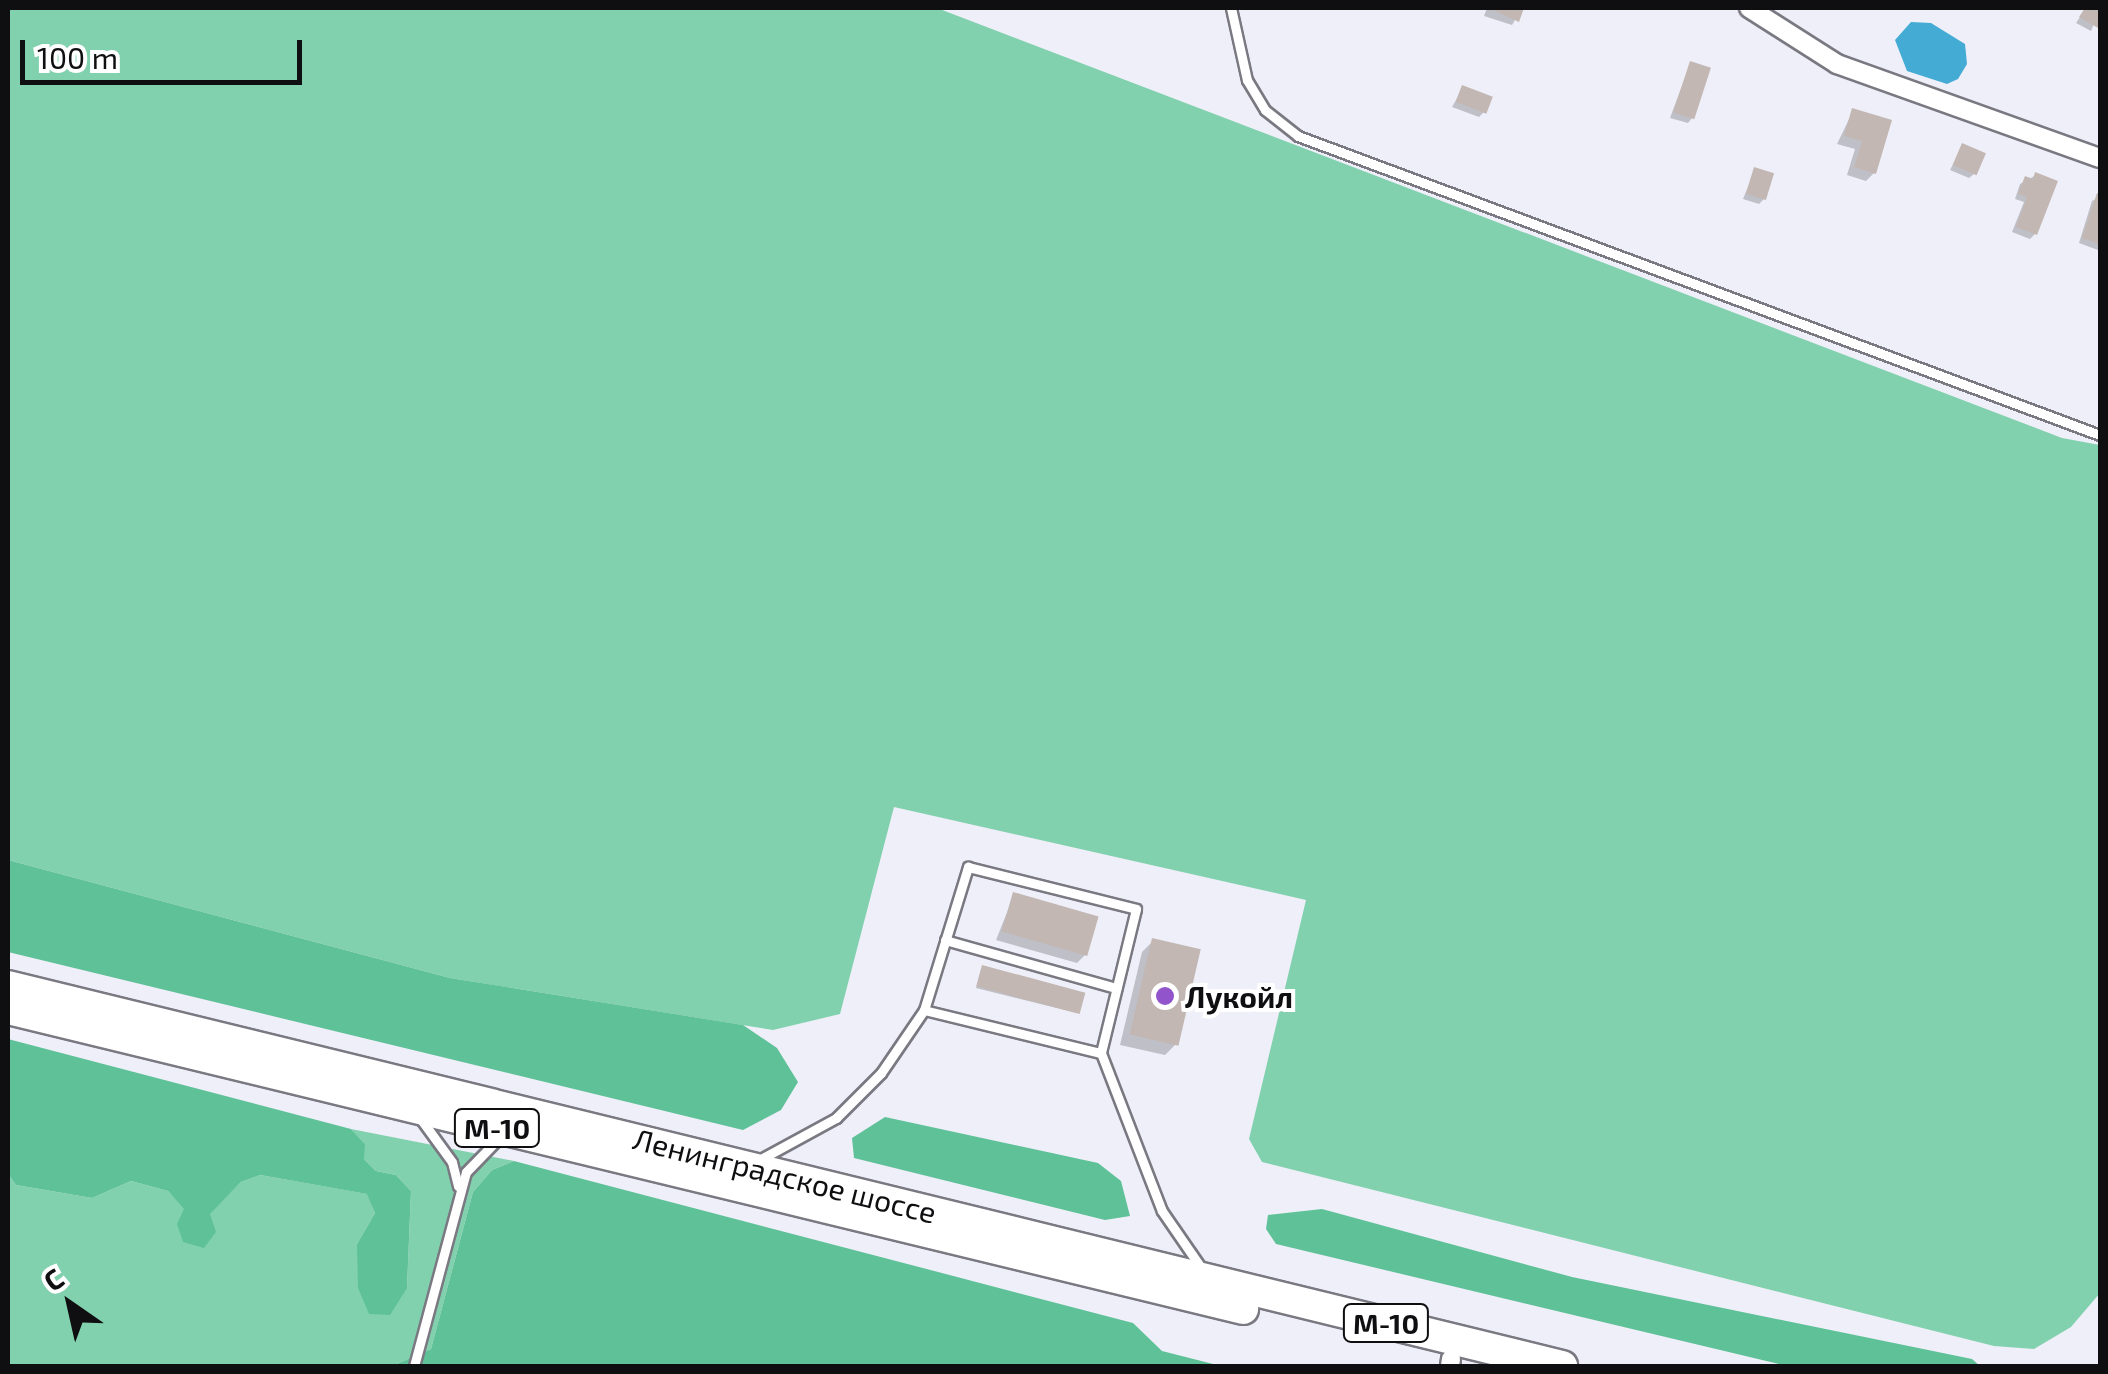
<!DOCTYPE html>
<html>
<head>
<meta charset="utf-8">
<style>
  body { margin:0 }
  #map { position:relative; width:2108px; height:1374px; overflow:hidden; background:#efeff9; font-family:"Exo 2",sans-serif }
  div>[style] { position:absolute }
  .green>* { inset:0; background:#82d1ae }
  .forest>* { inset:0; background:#5fc198 }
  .water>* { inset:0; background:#43abd4 }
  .shadow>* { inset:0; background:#0003 }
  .building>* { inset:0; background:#c2b7b2; transform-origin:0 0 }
  .roads { filter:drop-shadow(2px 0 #7a7982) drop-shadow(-2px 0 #7a7982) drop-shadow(0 2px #7a7982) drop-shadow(0 -2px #7a7982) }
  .service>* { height:9px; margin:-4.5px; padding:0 4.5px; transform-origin:4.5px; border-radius:4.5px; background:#fff }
  .minor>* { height:18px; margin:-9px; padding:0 9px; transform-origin:9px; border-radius:9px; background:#fff }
  .trunk>* { height:30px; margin:-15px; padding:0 15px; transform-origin:15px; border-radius:15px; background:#fff }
  .dots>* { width:28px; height:28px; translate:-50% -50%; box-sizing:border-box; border:5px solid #fff; border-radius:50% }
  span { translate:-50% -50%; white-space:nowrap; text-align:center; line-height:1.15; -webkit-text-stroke:8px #fff; paint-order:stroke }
  .shield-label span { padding:2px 8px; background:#fff; border:2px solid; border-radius:8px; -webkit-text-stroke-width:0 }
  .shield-label { font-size:28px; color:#0f0f12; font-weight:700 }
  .poi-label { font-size:30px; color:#0f0f12; font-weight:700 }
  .left { translate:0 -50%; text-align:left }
  .street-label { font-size:30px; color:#0f0f12 }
  .frame { position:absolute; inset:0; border:10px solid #0f0f12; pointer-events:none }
  .north { position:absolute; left:20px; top:1254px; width:100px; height:100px; -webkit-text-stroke:8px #fff; paint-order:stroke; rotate:326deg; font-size:28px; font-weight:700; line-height:40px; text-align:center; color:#0f0f12 }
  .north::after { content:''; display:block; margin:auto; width:35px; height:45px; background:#0f0f12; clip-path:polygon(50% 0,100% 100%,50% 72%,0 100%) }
  .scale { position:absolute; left:20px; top:40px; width:282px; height:45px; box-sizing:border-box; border:5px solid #0f0f12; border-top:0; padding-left:12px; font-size:30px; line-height:35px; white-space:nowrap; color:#0f0f12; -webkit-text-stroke:8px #fff; paint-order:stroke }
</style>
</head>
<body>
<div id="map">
  <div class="green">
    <div style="clip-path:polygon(8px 8px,937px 8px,2062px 438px,2100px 445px,2100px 1293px,2071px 1327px,2034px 1349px,1994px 1346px,1262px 1162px,1249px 1139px,1306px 900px,894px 807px,840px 1014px,773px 1030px,450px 978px,8px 860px)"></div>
    <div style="clip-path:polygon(351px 1129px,514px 1161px,492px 1170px,473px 1192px,431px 1349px,392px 1366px,8px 1366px,8px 1174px,16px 1185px,92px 1198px,131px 1181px,168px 1191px,185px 1209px,209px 1214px,241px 1182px,260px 1175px,368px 1194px,375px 1213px,357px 1244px,407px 1288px,411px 1191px,396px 1175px,376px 1171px,364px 1159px,364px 1143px)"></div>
  </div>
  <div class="forest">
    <div style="clip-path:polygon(8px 860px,450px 978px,743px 1025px,777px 1048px,798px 1082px,781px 1110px,743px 1130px,8px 952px)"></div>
    <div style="clip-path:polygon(8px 1039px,351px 1129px,365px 1144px,364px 1159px,376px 1171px,396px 1175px,411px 1191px,407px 1288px,390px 1315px,369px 1314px,358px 1288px,357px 1244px,375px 1213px,367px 1194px,260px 1175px,241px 1182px,210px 1214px,216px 1232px,204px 1248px,183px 1242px,177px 1224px,184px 1209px,168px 1191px,131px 1181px,92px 1198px,16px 1185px,8px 1174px)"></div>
    <div style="clip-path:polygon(885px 1117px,1098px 1163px,1121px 1181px,1130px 1216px,1105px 1220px,854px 1158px,852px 1138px)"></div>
    <div style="clip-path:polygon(514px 1161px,1133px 1323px,1162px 1351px,1221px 1366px,392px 1366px,431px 1349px,473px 1192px,492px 1170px)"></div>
    <div style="clip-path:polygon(1322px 1209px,1572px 1277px,1972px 1359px,1980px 1366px,1787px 1366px,1276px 1244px,1266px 1229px,1268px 1215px)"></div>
  </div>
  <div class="water">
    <div style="clip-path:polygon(1911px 22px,1931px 23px,1965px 44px,1967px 64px,1958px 79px,1947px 84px,1907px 71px,1895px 40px)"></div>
  </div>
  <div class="shadow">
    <div style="clip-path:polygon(1487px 8px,1522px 8px,1512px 25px,1484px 16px)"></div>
    <div style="clip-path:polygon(2086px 8px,2100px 8px,2091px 31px,2076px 23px)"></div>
    <div style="clip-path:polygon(1690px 64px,1692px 118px,1688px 123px,1670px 118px)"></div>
    <div style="clip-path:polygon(1463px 88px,1484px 112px,1479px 117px,1452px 107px)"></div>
    <div style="clip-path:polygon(1853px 111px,1874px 173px,1866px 181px,1847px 175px,1855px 149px,1837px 144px)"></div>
    <div style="clip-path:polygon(1963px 146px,1974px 174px,1969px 178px,1950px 170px)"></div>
    <div style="clip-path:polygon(1755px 170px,1764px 199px,1759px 204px,1743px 199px)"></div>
    <div style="clip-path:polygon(2036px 175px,2035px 234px,2030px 239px,2012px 232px,2024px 202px,2015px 199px,2020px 184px)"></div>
    <div style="clip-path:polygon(2100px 197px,2100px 247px,2098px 250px,2079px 243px,2092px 201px)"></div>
    <div style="clip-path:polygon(1014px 895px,1086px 954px,1077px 963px,996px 940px)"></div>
    <div style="clip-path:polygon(1153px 941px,1176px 1044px,1165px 1055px,1120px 1045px,1142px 952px)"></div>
    <div style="clip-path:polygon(981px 970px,1077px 1013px,976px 988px)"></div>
  </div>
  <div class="building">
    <div style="clip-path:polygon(1489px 8px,1524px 8px,1519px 22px)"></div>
    <div style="clip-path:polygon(2085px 8px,2100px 8px,2098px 28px,2079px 17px)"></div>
    <div style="left:1690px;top:61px;width:22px;height:54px;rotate:18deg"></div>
    <div style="left:1462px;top:85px;width:33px;height:18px;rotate:21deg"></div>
    <div style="clip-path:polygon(1852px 108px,1892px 120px,1876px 174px,1854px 167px,1862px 141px,1844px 136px)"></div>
    <div style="left:1962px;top:143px;width:26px;height:24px;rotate:23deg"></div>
    <div style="left:1754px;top:167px;width:21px;height:28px;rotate:17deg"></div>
    <div style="clip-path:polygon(2035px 172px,2058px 181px,2037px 235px,2016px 227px,2027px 197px,2018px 194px,2025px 176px,2033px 179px)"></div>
    <div style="clip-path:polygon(2097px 193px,2100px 194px,2100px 244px,2082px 238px)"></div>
    <div style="left:1013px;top:892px;width:89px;height:41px;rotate:16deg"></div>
    <div style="left:1152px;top:938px;width:50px;height:99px;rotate:13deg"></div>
    <div style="left:982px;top:965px;width:107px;height:22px;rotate:15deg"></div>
  </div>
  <div class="roads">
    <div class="service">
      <div style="left:1231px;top:8px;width:74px;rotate:77.5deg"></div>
      <div style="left:1247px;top:80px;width:35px;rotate:59deg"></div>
      <div style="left:1265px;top:110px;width:42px;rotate:38.2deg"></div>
      <div style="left:1298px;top:136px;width:856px;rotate:20.45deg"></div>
      <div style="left:945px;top:940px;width:178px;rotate:15.7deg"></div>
      <div style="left:924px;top:1010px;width:182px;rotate:13.7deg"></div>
      <div style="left:420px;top:1118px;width:54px;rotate:54deg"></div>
      <div style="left:452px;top:1162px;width:25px;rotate:76deg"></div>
      <div style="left:759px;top:1160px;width:88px;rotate:-28.6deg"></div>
      <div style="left:836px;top:1118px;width:64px;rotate:-45deg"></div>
      <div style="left:881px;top:1073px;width:76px;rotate:-55.7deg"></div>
      <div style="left:924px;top:1010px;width:150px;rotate:-72.9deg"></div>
      <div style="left:968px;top:867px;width:173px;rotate:14deg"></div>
      <div style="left:1136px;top:909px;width:148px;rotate:103.7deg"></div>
      <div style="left:1101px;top:1053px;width:169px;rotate:68.9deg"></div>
      <div style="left:1162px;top:1211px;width:70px;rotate:55.4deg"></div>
      <div style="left:414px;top:1366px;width:201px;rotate:-75deg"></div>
      <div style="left:466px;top:1172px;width:50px;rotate:-45.8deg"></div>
    </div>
    <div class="minor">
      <div style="left:1749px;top:8px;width:104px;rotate:32.5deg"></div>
      <div style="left:1837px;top:64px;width:279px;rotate:19.7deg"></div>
      <div style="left:1450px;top:1366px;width:7px;rotate:-82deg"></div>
    </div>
    <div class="trunk">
      <div style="left:8px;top:986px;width:1600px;rotate:13.74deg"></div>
      <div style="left:8px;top:1009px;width:1271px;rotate:13.65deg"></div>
    </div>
  </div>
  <div class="dots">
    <div style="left:1165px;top:996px;background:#9254ca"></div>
  </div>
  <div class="shield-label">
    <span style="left:497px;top:1128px">М-10</span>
    <span style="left:1386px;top:1323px">М-10</span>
  </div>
  <div class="poi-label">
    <span class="left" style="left:1185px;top:996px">Лукойл</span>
  </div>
  <div class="street-label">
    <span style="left:785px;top:1175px;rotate:14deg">Ленинградское шоссе</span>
  </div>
  <div class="frame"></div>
  <div class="north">С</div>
  <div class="scale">100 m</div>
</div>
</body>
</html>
